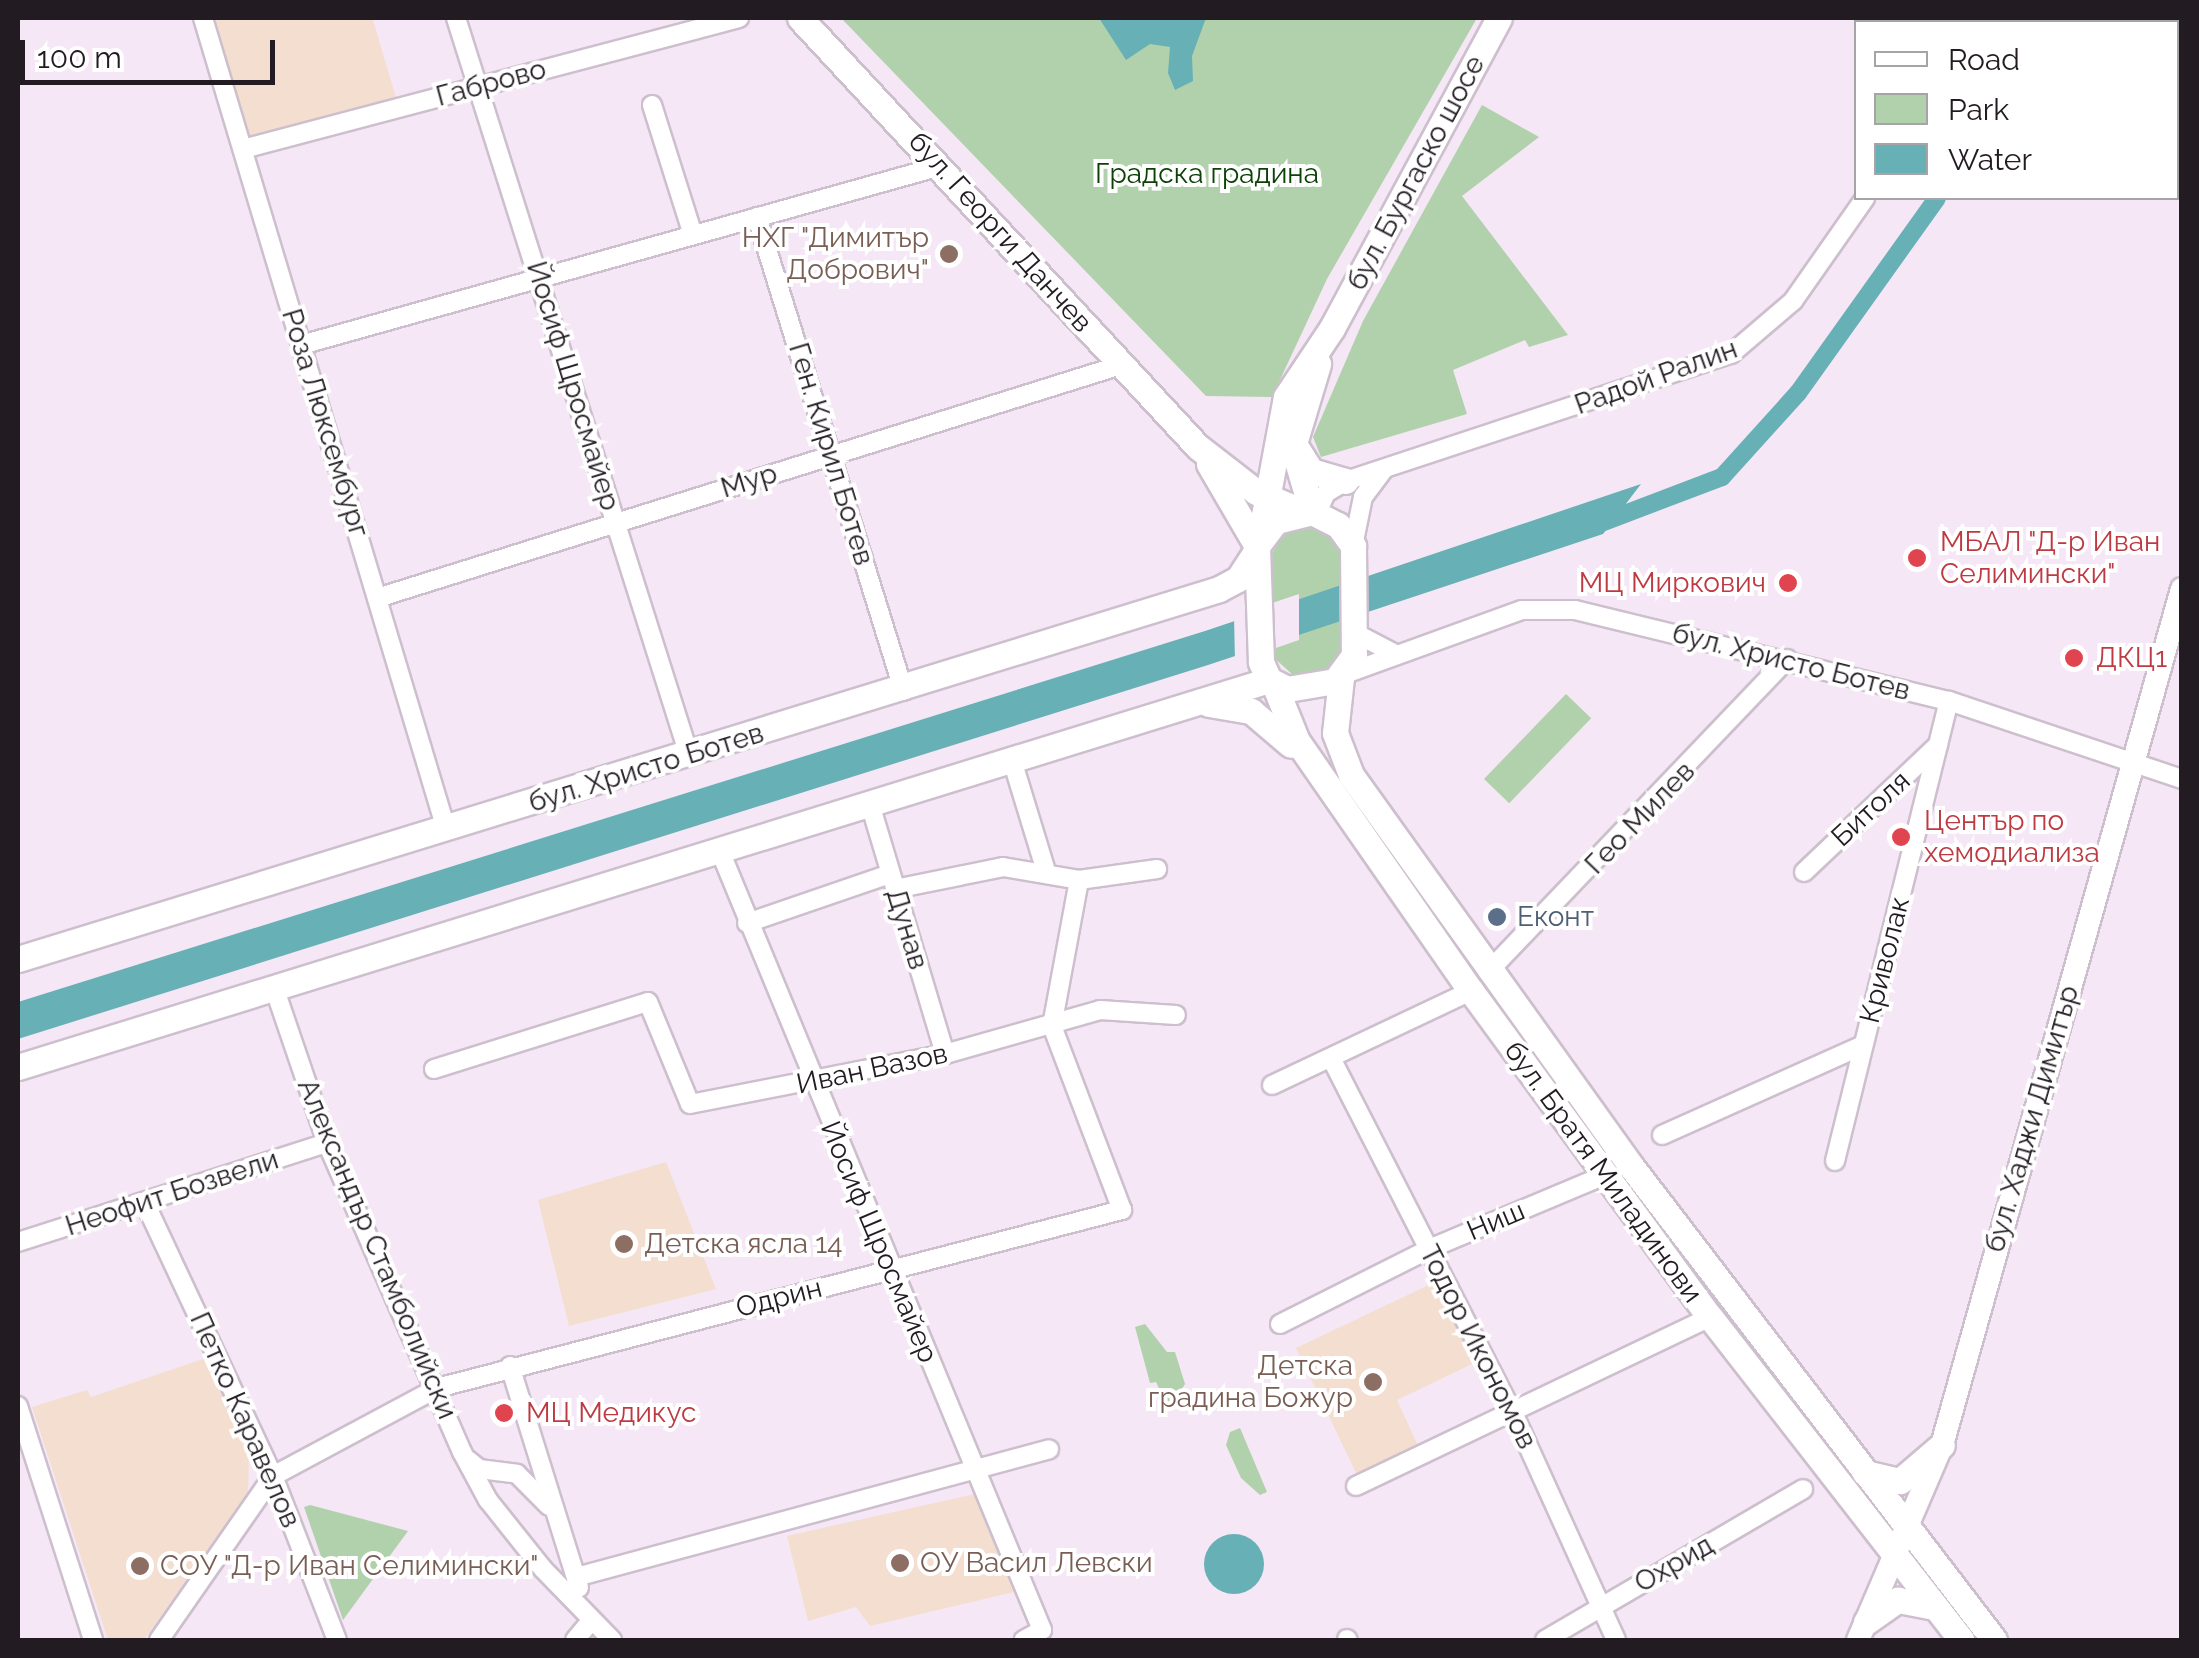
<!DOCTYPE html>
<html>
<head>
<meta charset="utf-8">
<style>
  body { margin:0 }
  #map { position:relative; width:2199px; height:1658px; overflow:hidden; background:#f5e7f5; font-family:Raleway,sans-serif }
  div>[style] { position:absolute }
  .education>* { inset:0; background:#f3ded0 }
  .green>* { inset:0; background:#b1d1ac; transform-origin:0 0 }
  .water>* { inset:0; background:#67b0b6 }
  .round { border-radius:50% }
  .pier>* { inset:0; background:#f5e7f5 }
  .canal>* { height:18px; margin:-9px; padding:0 9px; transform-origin:9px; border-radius:9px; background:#67b0b6 }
  .roads { filter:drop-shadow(2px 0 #cdbfcd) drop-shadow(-2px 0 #cdbfcd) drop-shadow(0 2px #cdbfcd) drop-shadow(0 -2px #cdbfcd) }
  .minor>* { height:18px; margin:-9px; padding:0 9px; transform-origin:9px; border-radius:9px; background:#fff }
  .tertiary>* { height:22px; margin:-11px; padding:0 11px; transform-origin:11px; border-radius:11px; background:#fff }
  .secondary>* { height:25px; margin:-12.5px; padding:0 12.5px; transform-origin:12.5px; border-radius:12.5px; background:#fff }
  .dots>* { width:28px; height:28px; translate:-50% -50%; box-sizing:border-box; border:5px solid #fff; border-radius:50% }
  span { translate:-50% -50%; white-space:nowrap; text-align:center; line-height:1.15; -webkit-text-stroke:8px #fff; paint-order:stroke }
  .street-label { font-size:28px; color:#221c22 }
  .park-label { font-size:28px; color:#0c4206 }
  .education-label { font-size:28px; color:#785e54 }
  .right { translate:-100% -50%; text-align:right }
  .left { translate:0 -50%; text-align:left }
  .health-label { font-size:28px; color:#be3a42 }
  .service-label { font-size:28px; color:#4e5e75 }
  .frame { position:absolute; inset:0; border:20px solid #221c22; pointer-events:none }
  .legend { position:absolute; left:1854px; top:20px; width:325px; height:180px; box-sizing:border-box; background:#fff; border:2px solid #a7a4a7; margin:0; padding:12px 18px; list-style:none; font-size:30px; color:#221c22 }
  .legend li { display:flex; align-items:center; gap:20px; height:50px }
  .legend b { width:50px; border:2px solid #a7a4a7 }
  .scale { position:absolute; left:20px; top:40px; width:255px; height:45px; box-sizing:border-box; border:5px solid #221c22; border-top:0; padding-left:12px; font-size:30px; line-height:35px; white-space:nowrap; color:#221c22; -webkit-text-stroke:8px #fff; paint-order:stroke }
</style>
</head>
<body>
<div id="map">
  <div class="education">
    <div style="clip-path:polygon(203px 18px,379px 18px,373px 20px,399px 108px,243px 149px)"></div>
    <div style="clip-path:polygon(666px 1162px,716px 1289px,569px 1326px,538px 1200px)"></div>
    <div style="clip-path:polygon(1435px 1282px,1474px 1363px,1397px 1400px,1419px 1448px,1358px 1477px,1296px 1348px)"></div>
    <div style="clip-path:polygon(206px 1358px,249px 1456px,248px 1492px,144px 1640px,108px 1640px,32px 1407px,87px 1390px,91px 1397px)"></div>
    <div style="clip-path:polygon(975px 1494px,1018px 1591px,870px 1626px,856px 1607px,808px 1621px,787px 1536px)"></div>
  </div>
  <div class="green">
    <div style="clip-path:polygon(841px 18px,1477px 18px,1327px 279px,1272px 397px,1206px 396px)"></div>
    <div style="clip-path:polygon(1482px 105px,1539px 137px,1462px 196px,1568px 335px,1529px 347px,1525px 340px,1453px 370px,1467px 414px,1321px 457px,1313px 437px,1363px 321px)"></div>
    <div style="clip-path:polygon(1311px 528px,1329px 535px,1342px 552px,1343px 647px,1327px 672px,1294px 676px,1272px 656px,1269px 558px,1284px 534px)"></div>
    <div style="left:1566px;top:694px;width:35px;height:118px;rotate:44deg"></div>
    <div style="clip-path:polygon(1145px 1324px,1167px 1352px,1175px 1352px,1185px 1384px,1173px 1403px,1167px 1405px,1156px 1382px,1150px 1383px,1135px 1327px)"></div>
    <div style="clip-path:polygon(1240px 1428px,1267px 1492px,1260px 1495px,1241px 1478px,1226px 1445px,1230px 1432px)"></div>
    <div style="clip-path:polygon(310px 1505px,408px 1531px,343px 1620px,304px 1507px)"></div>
  </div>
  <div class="water">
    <div style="clip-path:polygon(1099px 18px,1206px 18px,1192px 56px,1193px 81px,1175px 90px,1168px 73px,1170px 47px,1150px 44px,1126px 60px)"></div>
    <div style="clip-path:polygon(1641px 484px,1603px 534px,1208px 665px,18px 1039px,18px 1002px,1205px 631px)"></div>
    <div class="round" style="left:1204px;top:1534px;width:60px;height:60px"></div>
  </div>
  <div class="pier">
    <div style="clip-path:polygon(1299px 594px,1299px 640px,1235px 662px,1234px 616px)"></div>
  </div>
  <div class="canal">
    <div style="left:2058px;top:22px;width:5px;rotate:-53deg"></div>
    <div style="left:1593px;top:526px;width:138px;rotate:-20.8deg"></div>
    <div style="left:1722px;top:477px;width:113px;rotate:-47.9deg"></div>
    <div style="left:1798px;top:393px;width:239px;rotate:-54.5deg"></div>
  </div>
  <div class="roads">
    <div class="minor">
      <div style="left:203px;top:18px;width:847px;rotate:73.32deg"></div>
      <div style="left:456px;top:18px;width:773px;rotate:72.46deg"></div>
      <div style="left:1988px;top:22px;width:6px;rotate:-45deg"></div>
      <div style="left:652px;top:105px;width:136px;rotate:72.5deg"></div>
      <div style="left:243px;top:149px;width:513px;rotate:-14.79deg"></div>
      <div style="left:757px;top:217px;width:496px;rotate:72.8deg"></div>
      <div style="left:301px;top:345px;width:665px;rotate:-15.63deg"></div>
      <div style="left:1317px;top:513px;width:22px;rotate:-66deg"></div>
      <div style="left:1326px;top:493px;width:23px;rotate:-31deg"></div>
      <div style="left:1346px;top:481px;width:405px;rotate:-18.3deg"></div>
      <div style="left:1731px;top:354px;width:82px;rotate:-40.5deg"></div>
      <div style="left:1793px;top:301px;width:126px;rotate:-55deg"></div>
      <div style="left:1353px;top:546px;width:50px;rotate:-78.5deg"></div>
      <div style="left:1363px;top:497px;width:34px;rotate:-53deg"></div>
      <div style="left:377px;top:598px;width:780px;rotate:-17.39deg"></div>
      <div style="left:1355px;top:633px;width:47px;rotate:27.6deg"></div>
      <div style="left:1345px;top:674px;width:188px;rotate:-19.9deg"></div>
      <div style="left:1522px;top:610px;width:53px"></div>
      <div style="left:1575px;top:610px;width:385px;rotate:13.7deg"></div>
      <div style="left:1949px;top:701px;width:246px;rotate:18.5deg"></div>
      <div style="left:1012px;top:760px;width:116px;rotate:73deg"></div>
      <div style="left:870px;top:804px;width:261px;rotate:73.3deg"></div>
      <div style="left:720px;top:851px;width:843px;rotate:67.54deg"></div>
      <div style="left:1042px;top:1630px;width:21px;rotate:151deg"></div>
      <div style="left:1804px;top:872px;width:185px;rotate:-43.5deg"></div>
      <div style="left:895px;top:889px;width:110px;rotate:-11.5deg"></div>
      <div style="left:1003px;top:867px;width:77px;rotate:9.7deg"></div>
      <div style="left:1079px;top:880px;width:79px;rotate:-8deg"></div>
      <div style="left:747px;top:923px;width:151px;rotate:-18.9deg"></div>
      <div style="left:1488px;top:972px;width:433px;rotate:-46.3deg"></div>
      <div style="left:275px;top:990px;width:162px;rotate:71.2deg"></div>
      <div style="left:327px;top:1143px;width:337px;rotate:66.4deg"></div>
      <div style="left:462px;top:1452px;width:55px;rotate:61.6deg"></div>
      <div style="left:488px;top:1500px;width:88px;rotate:51.4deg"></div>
      <div style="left:543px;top:1569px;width:99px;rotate:45.8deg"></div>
      <div style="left:1331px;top:1058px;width:401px;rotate:62.9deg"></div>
      <div style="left:1514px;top:1415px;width:247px;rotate:65.6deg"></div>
      <div style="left:434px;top:1069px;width:224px;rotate:-17.4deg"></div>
      <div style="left:648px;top:1002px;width:110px;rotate:67.6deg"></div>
      <div style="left:690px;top:1104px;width:260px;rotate:-11.1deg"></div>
      <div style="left:945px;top:1054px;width:161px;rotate:-15.8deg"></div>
      <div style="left:1100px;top:1010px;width:76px;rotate:3.8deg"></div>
      <div style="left:1272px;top:1085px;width:220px;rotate:-25.3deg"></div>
      <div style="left:1662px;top:1135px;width:220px;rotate:-24.1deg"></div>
      <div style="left:1835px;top:1161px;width:474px;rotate:-76.1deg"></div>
      <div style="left:145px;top:1203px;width:302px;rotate:64.9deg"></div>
      <div style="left:273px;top:1476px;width:176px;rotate:68.7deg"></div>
      <div style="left:18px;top:1242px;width:324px;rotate:-17.8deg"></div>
      <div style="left:1280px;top:1324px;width:167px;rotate:-26.7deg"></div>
      <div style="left:1429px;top:1249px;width:191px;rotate:-22.8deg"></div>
      <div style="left:510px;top:1366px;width:232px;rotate:72.7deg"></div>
      <div style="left:18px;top:1406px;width:246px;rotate:72.2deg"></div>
      <div style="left:468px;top:1460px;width:14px;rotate:39deg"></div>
      <div style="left:479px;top:1469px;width:38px;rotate:7deg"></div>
      <div style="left:517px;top:1474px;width:45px;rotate:45deg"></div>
      <div style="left:1356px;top:1486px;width:392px;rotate:-25.5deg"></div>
      <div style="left:576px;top:1577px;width:490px;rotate:-15.1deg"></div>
      <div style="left:1347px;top:1639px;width:1px;rotate:45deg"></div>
      <div style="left:159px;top:1640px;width:200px;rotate:-55.2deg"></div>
      <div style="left:273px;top:1476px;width:186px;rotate:-28.2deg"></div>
      <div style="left:437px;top:1388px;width:708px;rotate:-14.57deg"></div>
      <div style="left:1122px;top:1210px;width:197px;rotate:-110.8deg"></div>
      <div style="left:1052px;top:1026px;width:148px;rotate:-79.5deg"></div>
      <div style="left:575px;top:1640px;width:23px;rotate:-50deg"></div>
      <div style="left:1545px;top:1640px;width:299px;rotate:-30.3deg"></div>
    </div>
    <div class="tertiary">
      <div style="left:1858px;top:1640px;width:212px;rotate:-66.7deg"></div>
      <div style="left:1942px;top:1445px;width:889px;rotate:-74.34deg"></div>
    </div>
    <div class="secondary">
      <div style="left:800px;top:18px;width:585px;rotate:47.15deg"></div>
      <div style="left:1198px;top:447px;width:73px;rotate:37.8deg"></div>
      <div style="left:1256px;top:492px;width:52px;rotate:22.6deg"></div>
      <div style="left:1296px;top:447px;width:28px;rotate:58deg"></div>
      <div style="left:1311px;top:471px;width:36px;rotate:16deg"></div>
      <div style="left:1209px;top:464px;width:95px;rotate:59.7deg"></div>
      <div style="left:1312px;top:512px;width:29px;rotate:27deg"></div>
      <div style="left:1338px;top:525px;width:26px;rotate:54deg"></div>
      <div style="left:1353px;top:546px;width:109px;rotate:89.5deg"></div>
      <div style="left:1354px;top:655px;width:32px;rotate:126deg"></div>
      <div style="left:1335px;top:681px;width:49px;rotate:170.5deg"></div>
      <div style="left:1287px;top:689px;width:20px;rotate:-153deg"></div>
      <div style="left:1269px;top:680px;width:20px;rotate:-114deg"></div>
      <div style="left:1261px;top:662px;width:116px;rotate:-92deg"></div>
      <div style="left:1257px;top:546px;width:31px;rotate:-53deg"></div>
      <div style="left:1276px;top:521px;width:37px;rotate:-14deg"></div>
      <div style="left:1312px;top:512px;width:68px;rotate:-106.3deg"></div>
      <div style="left:1293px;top:447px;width:87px;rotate:-73.2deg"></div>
      <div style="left:1260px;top:537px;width:142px;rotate:-79.5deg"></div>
      <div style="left:1286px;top:397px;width:83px;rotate:-56.3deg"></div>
      <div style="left:1332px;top:328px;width:352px;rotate:-61.7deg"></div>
      <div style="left:1341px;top:678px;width:55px;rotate:96.2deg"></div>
      <div style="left:1335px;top:733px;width:45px;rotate:69.1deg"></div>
      <div style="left:1351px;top:775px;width:481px;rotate:54.4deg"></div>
      <div style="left:1631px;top:1166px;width:597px;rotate:52.55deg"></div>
      <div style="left:1274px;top:684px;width:61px;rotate:68deg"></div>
      <div style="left:1297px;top:741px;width:305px;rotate:55.2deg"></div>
      <div style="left:1471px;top:991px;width:404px;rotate:53.8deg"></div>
      <div style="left:1710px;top:1317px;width:409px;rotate:52.1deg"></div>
      <div style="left:1209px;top:704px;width:43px;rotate:9.5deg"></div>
      <div style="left:1251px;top:711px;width:52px;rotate:40.4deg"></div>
      <div style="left:18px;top:959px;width:1257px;rotate:-17.12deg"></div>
      <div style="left:1219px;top:589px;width:21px;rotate:-28deg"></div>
      <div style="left:1238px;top:579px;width:35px;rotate:-57deg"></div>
      <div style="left:18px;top:1067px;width:1309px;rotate:-17.19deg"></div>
      <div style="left:1865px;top:1473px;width:36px;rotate:13deg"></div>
      <div style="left:1900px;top:1481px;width:55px;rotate:-40.6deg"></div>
      <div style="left:1866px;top:1622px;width:39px;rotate:-35deg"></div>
      <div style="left:1898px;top:1600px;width:38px;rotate:11deg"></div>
    </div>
  </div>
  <div class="dots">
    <div style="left:949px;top:254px;background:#8d6e63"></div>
    <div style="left:1917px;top:558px;background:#e0444e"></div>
    <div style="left:1788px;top:583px;background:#e0444e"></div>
    <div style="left:2074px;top:658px;background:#e0444e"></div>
    <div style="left:1901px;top:837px;background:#e0444e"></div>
    <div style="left:1497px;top:917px;background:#5c6f8a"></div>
    <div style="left:624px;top:1244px;background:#8d6e63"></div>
    <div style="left:1373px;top:1382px;background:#8d6e63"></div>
    <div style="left:504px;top:1413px;background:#e0444e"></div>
    <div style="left:900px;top:1563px;background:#8d6e63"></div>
    <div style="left:140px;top:1566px;background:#8d6e63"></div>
  </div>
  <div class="street-label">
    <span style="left:491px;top:83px;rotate:-15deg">Габрово</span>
    <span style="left:1416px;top:173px;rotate:-62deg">бул. Бургаско шосе</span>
    <span style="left:1000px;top:232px;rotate:48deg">бул. Георги Данчев</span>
    <span style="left:1656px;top:377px;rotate:-20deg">Радой Ралин</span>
    <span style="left:573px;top:386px;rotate:73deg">Йосиф Щросмайер</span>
    <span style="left:325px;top:423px;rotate:73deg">Роза Люксембург</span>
    <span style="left:831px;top:454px;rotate:73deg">Ген. Кирил Ботев</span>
    <span style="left:749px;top:481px;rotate:-17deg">Мур</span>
    <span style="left:1791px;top:662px;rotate:14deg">бул. Христо Ботев</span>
    <span style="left:646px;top:768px;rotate:-17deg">бул. Христо Ботев</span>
    <span style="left:1871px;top:809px;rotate:-43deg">Битоля</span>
    <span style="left:1640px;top:818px;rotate:-46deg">Гео Милев</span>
    <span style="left:907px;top:929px;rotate:73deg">Дунав</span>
    <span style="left:1885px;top:960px;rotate:-76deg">Криволак</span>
    <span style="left:872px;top:1069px;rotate:-12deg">Иван Вазов</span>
    <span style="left:2032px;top:1119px;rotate:-74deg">бул. Хаджи Димитър</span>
    <span style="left:1603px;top:1172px;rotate:54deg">бул. Братя Миладинови</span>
    <span style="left:172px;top:1193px;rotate:-18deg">Неофит Бозвели</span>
    <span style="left:1496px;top:1221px;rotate:-23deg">Ниш</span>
    <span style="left:879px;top:1242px;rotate:67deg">Йосиф Щросмайер</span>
    <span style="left:377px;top:1249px;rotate:67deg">Александър Стамболийски</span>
    <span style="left:779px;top:1298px;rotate:-14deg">Одрин</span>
    <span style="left:1478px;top:1347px;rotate:63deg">Тодор Икономов</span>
    <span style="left:245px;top:1420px;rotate:66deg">Петко Каравелов</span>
    <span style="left:1674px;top:1564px;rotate:-30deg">Охрид</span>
  </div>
  <div class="park-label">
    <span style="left:1207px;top:174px">Градска градина</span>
  </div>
  <div class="education-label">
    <span class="right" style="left:929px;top:254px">НХГ "Димитър<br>Добрович"</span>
    <span class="left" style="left:644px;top:1244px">Детска ясла 14</span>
    <span class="right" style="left:1353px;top:1382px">Детска<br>градина Божур</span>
    <span class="left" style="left:920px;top:1563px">ОУ Васил Левски</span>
    <span class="left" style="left:160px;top:1566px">СОУ "Д-р Иван Селимински"</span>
  </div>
  <div class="health-label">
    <span class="left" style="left:1940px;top:558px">МБАЛ "Д-р Иван<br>Селимински"</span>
    <span class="right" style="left:1766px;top:583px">МЦ Миркович</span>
    <span class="left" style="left:2096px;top:658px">ДКЦ1</span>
    <span class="left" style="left:1924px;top:837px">Център по<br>хемодиализа</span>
    <span class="left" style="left:526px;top:1413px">МЦ Медикус</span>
  </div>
  <div class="service-label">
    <span class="left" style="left:1517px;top:917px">Еконт</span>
  </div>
  <div class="frame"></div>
  <ul class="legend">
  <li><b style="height:12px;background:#fff"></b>Road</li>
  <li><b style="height:28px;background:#b1d1ac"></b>Park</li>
  <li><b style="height:28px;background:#67b0b6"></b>Water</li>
  </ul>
  <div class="scale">100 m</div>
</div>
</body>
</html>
